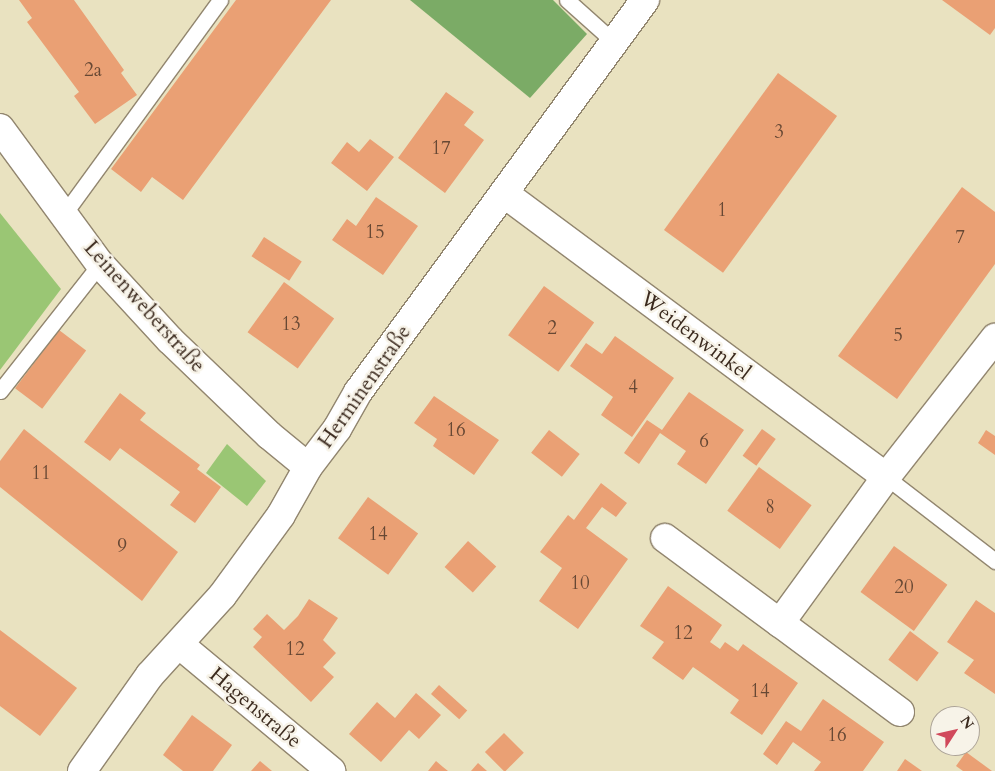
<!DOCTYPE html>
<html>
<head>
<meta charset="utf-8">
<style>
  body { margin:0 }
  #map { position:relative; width:995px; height:771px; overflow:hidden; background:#e9e2c0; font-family:Cardo,serif }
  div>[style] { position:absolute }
  .green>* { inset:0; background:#9ac674 }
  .forest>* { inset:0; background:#7bab66 }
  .building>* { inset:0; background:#eaa074; transform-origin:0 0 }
  .roads { filter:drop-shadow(1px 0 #92866f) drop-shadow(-1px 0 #92866f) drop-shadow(0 1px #92866f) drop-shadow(0 -1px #92866f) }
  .service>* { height:15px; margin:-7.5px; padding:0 7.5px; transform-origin:7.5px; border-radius:7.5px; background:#fff }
  .minor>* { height:28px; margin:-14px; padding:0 14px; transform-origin:14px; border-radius:14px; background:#fff }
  span { translate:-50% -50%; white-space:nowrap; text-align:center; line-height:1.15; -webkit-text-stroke:5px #f7f3e8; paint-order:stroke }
  .number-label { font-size:19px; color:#674834 }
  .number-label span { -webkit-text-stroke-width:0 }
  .street-label { font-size:21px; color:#3b2a1e }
  .north { position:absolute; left:930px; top:706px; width:50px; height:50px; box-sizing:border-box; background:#f7f3e8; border:1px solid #aca397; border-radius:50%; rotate:55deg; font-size:14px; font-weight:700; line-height:20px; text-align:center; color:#3b2a1e }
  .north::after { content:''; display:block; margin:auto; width:18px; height:22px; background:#d1495b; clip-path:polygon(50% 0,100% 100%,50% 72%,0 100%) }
</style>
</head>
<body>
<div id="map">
  <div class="green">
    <div style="clip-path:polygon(0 213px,61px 289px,0 370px)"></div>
    <div style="clip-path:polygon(227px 444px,266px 481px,247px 506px,206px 473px)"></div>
  </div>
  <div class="forest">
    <div style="clip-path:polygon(410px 0,553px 0,587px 34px,530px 98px)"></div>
  </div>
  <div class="building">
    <div style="clip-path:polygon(19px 0,74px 0,124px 70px,121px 73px,137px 95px,95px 124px,74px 96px,79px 92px,27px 22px,32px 18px)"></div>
    <div style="clip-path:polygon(236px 0,331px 0,183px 200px,152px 177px,141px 192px,111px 169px)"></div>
    <div style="clip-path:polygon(942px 0,995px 0,995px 28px,990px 35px)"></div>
    <div style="left:778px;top:73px;width:73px;height:194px;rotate:36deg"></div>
    <div style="clip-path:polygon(446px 92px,474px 112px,464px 125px,484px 140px,445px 193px,398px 158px)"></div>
    <div style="clip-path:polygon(370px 139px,394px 157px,367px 191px,331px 163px,347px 142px,359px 152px)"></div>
    <div style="clip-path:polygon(962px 187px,995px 212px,995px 264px,897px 399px,838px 356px)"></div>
    <div style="clip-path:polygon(376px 197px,418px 226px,383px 275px,332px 240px,347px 219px,356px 226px)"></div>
    <div style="left:264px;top:237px;width:45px;height:23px;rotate:33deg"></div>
    <div style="left:284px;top:282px;width:62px;height:62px;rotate:36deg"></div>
    <div style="left:544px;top:286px;width:62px;height:61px;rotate:36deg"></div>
    <div style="left:59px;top:330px;width:34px;height:73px;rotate:37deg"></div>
    <div style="clip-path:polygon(615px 336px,674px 378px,632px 437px,601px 415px,613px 397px,570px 366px,586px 343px,602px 354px)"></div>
    <div style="clip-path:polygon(689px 392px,744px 430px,706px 484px,677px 464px,686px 451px,660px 433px,639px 464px,624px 453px,647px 420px,662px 430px)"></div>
    <div style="clip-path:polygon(120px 393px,146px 413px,140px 420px,200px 465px,197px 469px,221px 487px,195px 523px,170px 505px,180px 492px,120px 448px,110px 461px,84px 442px)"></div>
    <div style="clip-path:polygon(434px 396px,499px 440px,474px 475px,433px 446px,437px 439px,414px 423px)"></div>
    <div style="clip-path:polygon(24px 429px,178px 552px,142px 601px,0 487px,0 461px)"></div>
    <div style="left:762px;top:429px;width:17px;height:33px;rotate:36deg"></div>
    <div style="left:549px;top:430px;width:39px;height:29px;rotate:38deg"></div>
    <div style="clip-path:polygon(986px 430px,995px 436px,995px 455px,978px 443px)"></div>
    <div style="left:759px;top:467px;width:65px;height:54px;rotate:36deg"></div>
    <div style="clip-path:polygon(601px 483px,627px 503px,616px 517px,602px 507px,586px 528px,628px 559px,578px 629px,539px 601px,562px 568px,540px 552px,568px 515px,574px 520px)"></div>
    <div style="left:368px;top:497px;width:62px;height:51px;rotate:36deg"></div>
    <div style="left:468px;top:541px;width:38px;height:35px;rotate:42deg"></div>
    <div style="left:894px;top:546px;width:66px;height:57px;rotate:36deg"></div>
    <div style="clip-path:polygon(668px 586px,722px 625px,710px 642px,720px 649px,725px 642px,738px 651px,743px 644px,798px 683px,762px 735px,730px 713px,739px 700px,703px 674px,693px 667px,683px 680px,652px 658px,664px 642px,640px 626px)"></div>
    <div style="clip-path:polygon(309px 599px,338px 618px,323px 640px,336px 653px,323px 667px,334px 677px,311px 702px,253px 647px,262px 637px,253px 629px,267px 614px,284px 630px,298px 616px)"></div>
    <div style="clip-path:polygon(976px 600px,995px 613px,995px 694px,964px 673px,974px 660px,947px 642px)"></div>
    <div style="clip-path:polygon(0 630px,77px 688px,40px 736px,0 706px)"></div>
    <div style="left:910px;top:631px;width:36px;height:36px;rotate:37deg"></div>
    <div style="left:439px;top:685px;width:38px;height:12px;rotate:42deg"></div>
    <div style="clip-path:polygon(416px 693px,441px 715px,419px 739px,409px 730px,381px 762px,349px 734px,377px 702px,395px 718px)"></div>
    <div style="clip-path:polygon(823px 699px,884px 742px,863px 771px,814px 771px,821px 762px,793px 742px,777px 765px,763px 754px,786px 721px,801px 731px)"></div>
    <div style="clip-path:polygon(192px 715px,232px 745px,213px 771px,183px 771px,163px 755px)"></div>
    <div style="left:504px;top:733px;width:28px;height:27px;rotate:45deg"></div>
    <div style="clip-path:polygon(966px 752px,992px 771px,963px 771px,956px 766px)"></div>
    <div style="clip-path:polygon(905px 759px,922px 771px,897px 771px)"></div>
    <div style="clip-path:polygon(260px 761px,272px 771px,251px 771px)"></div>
    <div style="clip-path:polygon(436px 761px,443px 767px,448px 771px,428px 771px)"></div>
    <div style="clip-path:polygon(478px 763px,487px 771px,471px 771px)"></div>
  </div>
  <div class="roads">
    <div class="service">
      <div style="left:567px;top:0;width:63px;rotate:41.8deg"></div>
      <div style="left:64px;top:214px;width:265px;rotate:-53.9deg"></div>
      <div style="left:0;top:391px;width:162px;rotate:-51.8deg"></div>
      <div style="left:886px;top:477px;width:138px;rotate:37.6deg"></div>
    </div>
    <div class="minor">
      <div style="left:0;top:128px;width:169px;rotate:53.7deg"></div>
      <div style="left:100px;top:264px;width:103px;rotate:47.4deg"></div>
      <div style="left:170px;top:340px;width:137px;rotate:43.8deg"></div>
      <div style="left:269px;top:435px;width:50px;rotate:39.4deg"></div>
      <div style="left:505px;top:194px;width:475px;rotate:36.6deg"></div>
      <div style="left:665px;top:538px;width:143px;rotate:36.5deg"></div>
      <div style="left:180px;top:645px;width:197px;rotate:39.8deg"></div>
      <div style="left:900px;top:712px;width:149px;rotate:-143.4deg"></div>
      <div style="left:780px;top:623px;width:180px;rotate:-54deg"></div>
      <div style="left:886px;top:477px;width:177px;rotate:-51.9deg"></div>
      <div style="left:82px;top:771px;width:118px;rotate:-54.7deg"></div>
      <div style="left:150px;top:675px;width:107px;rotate:-47.7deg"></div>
      <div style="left:222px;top:596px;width:100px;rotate:-53.9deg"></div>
      <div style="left:281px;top:515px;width:55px;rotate:-60.6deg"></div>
      <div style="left:308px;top:467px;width:48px;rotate:-52.7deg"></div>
      <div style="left:337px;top:429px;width:43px;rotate:-60.4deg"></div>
      <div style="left:358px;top:392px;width:486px;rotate:-53.8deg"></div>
    </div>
  </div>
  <div class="number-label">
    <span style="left:93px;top:71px">2a</span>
    <span style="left:779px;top:133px">3</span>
    <span style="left:441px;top:149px">17</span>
    <span style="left:722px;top:211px">1</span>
    <span style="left:375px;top:233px">15</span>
    <span style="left:960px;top:238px">7</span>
    <span style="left:291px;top:325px">13</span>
    <span style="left:552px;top:329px">2</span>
    <span style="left:898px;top:336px">5</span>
    <span style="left:633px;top:388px">4</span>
    <span style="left:456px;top:431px">16</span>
    <span style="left:704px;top:442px">6</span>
    <span style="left:41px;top:474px">11</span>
    <span style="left:770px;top:508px">8</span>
    <span style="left:378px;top:535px">14</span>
    <span style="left:122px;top:547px">9</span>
    <span style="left:580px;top:584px">10</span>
    <span style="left:904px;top:588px">20</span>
    <span style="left:683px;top:634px">12</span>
    <span style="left:295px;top:650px">12</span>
    <span style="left:760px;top:692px">14</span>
    <span style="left:837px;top:736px">16</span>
  </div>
  <div class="street-label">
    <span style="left:144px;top:307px;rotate:48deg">Leinenweberstraße</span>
    <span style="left:695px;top:336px;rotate:37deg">Weidenwinkel</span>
    <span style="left:365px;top:387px;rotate:-55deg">Herminenstraße</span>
    <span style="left:255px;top:708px;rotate:40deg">Hagenstraße</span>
  </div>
  <div class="north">N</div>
</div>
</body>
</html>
